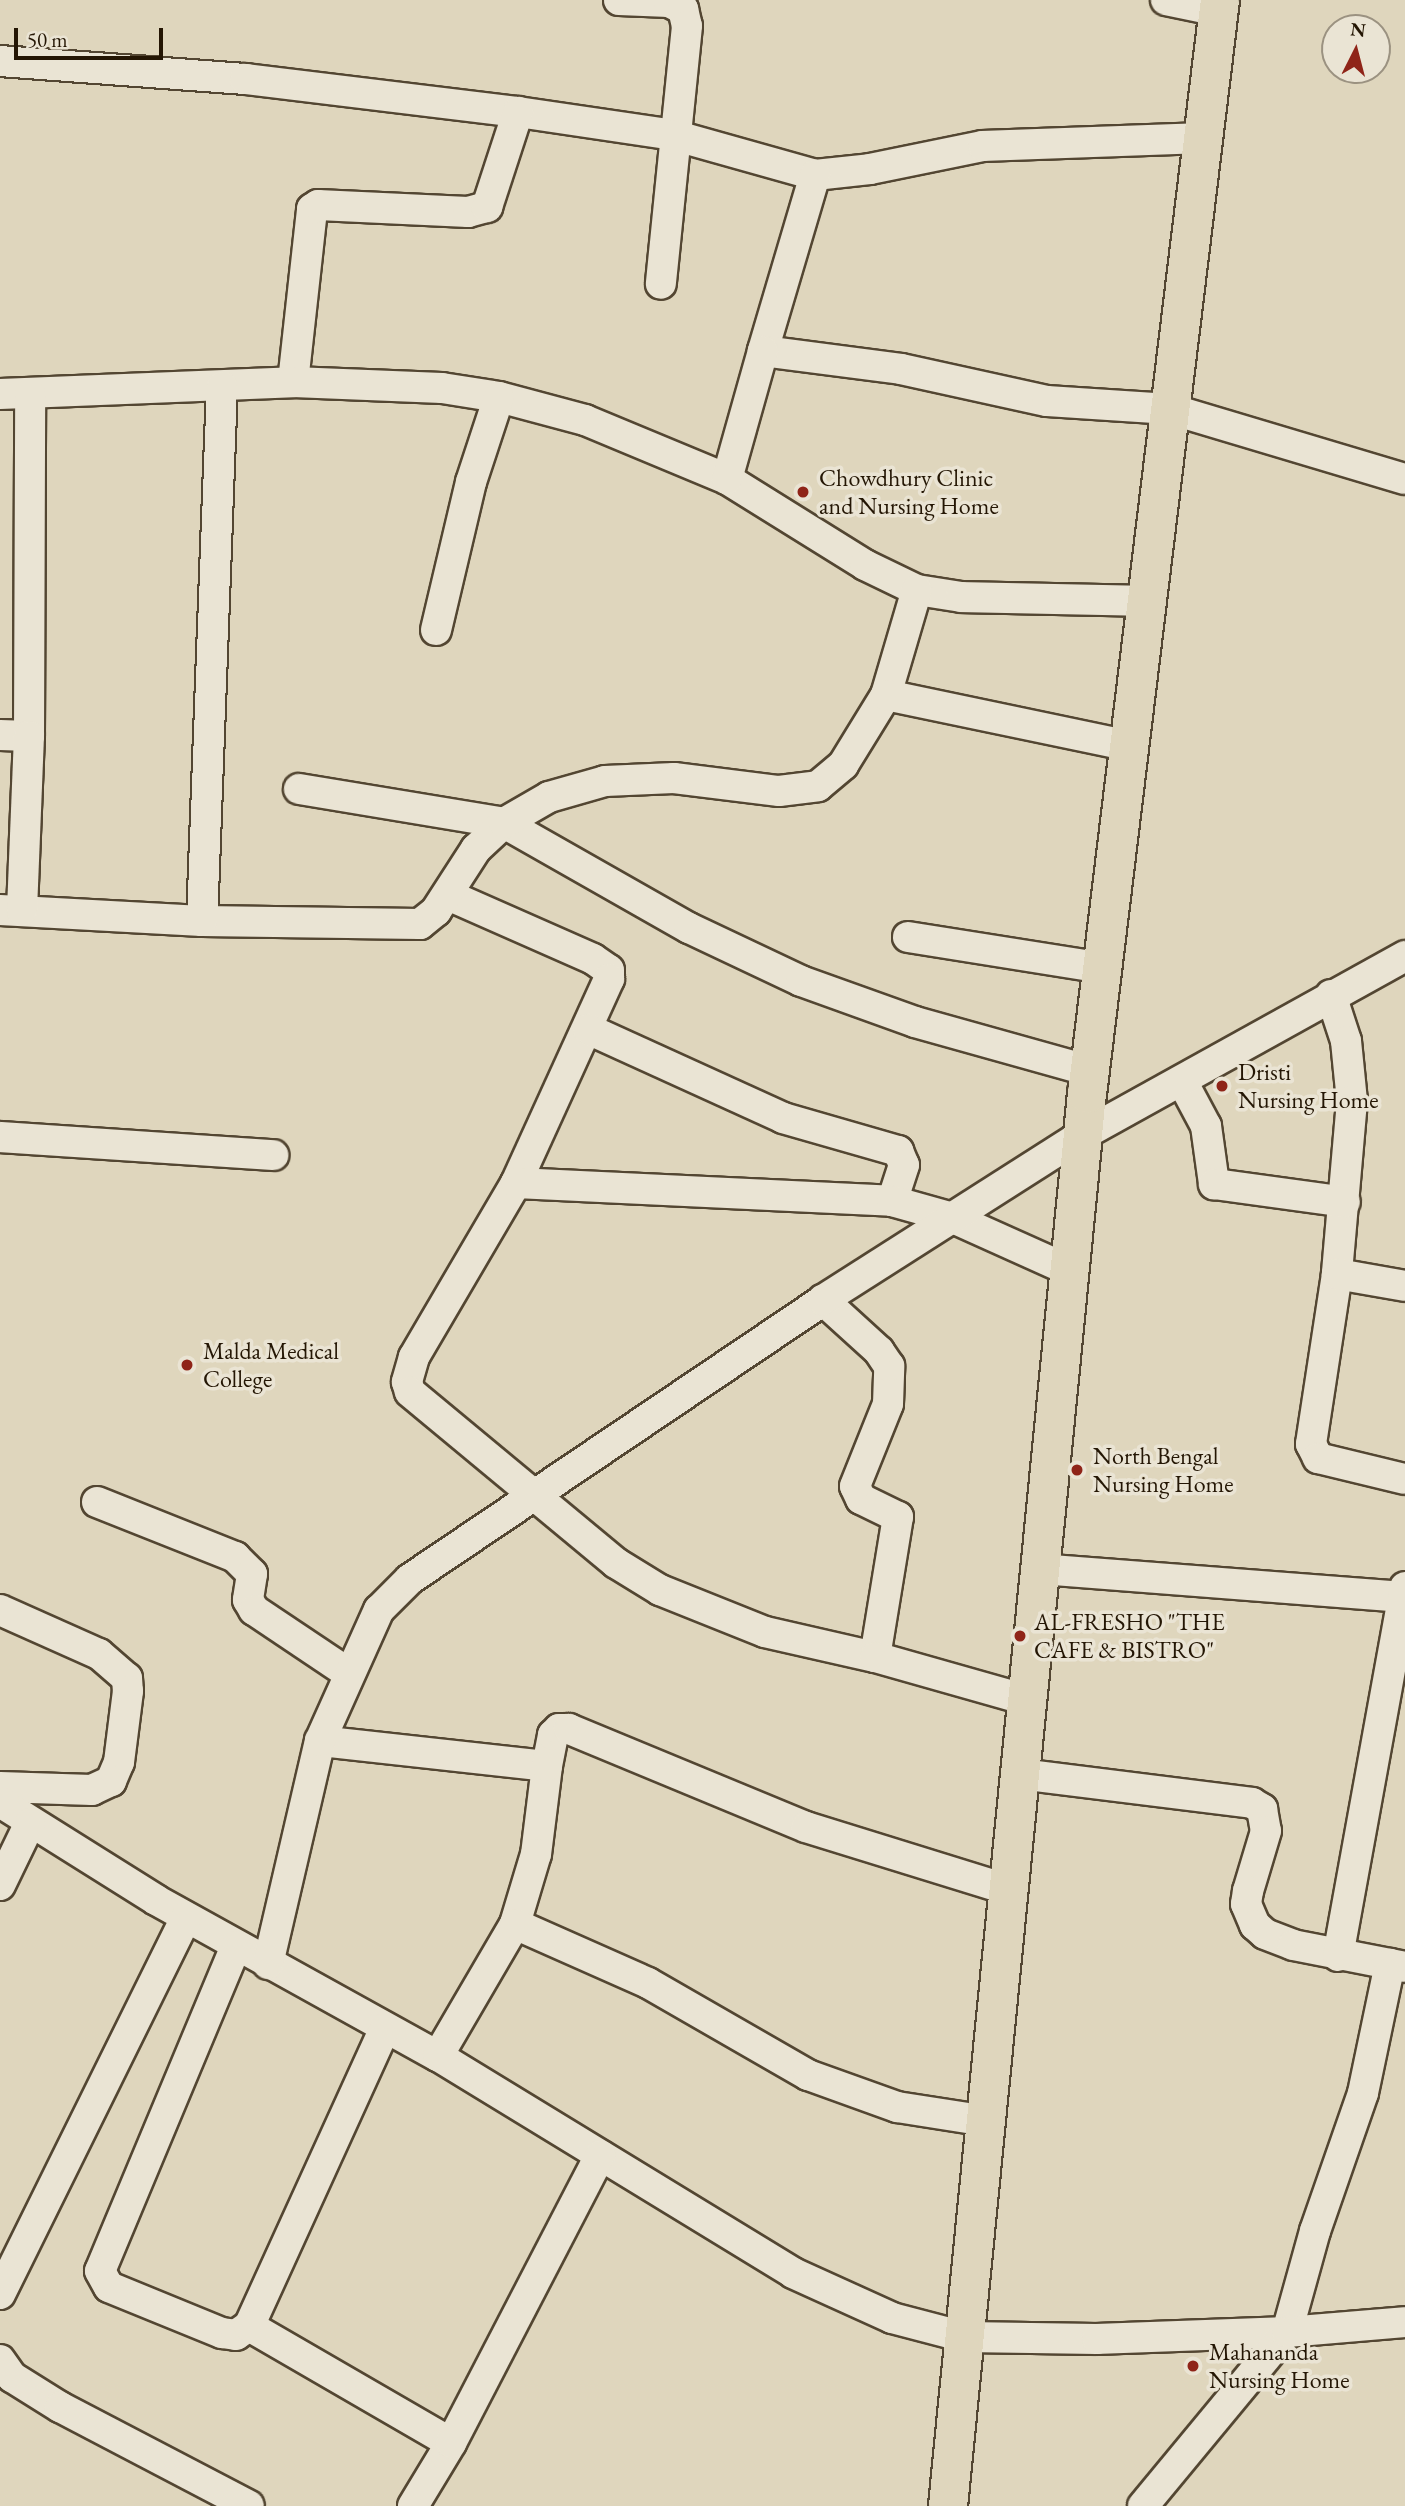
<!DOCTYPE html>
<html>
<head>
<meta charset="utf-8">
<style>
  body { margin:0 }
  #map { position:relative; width:1405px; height:2506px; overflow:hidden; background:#dfd6bd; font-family:"EB Garamond",serif }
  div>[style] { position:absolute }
  .roads { filter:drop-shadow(2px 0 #534632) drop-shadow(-2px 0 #534632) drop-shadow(0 2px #534632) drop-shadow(0 -2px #534632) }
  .minor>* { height:30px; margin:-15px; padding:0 15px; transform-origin:15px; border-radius:15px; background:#eae4d4 }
  .major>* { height:38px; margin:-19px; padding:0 19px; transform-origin:19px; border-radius:19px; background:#dfd6bd }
  .dots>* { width:19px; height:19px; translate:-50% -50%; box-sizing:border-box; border:4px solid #eae4d4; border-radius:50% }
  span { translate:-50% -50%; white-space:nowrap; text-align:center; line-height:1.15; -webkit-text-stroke:7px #eae4d4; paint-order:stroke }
  .poi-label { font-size:24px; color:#241604 }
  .left { translate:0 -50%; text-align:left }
  .north { position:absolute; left:1321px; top:14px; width:70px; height:70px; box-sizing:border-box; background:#eae4d4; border:2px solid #9b9281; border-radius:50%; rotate:6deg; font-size:19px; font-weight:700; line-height:28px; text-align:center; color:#241604 }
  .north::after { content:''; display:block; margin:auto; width:24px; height:32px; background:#8f2418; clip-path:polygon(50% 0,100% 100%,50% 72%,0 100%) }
  .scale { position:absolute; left:14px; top:28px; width:149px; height:32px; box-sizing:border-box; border:4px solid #241604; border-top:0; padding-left:9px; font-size:21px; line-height:24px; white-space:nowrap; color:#241604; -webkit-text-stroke:5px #eae4d4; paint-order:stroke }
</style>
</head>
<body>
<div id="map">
  <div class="roads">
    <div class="minor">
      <div style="left:619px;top:0;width:50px;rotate:2.3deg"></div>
      <div style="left:669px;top:2px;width:16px;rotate:27deg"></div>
      <div style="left:683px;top:9px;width:17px;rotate:77deg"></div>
      <div style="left:687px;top:26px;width:259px;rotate:95.8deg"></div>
      <div style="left:1166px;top:0;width:54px;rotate:11.7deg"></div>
      <div style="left:0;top:61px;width:246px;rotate:4.2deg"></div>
      <div style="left:245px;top:79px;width:275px;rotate:6.9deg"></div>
      <div style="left:518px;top:112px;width:157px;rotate:8.4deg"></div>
      <div style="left:673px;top:135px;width:148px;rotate:15.7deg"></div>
      <div style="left:815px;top:175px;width:55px;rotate:-6.2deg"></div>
      <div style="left:870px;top:169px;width:115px;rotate:-11.5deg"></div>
      <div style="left:983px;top:146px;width:220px;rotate:-2.1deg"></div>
      <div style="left:815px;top:175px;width:184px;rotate:106.5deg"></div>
      <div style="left:763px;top:351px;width:139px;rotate:7.4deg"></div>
      <div style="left:901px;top:369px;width:149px;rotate:12.4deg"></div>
      <div style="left:1047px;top:401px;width:123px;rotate:3.7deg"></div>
      <div style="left:1170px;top:409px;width:245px;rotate:16.6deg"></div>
      <div style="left:293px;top:382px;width:174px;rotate:-83.7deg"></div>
      <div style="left:312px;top:209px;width:7px;rotate:-34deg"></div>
      <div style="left:318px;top:205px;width:150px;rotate:2.7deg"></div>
      <div style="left:468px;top:212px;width:20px;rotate:-15deg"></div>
      <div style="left:487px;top:207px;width:100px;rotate:-71.9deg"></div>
      <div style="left:0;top:394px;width:293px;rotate:-2.3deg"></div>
      <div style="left:293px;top:382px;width:149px;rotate:2.3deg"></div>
      <div style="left:442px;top:388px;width:58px;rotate:9deg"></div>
      <div style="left:499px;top:397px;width:89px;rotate:15deg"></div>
      <div style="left:585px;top:420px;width:154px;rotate:22.6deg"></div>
      <div style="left:727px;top:479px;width:163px;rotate:31.9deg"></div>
      <div style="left:865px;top:565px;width:58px;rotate:25.7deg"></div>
      <div style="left:917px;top:590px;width:45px;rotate:9deg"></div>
      <div style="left:961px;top:597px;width:187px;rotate:1.2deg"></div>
      <div style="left:727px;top:479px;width:133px;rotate:-74.3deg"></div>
      <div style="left:436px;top:630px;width:152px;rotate:-76.7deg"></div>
      <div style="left:471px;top:482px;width:89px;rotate:-71.8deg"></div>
      <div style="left:886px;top:695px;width:109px;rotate:-73.6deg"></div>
      <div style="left:0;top:735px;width:29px;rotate:2deg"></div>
      <div style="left:29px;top:736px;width:342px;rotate:-89.8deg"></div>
      <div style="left:299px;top:789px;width:208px;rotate:9.4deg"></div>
      <div style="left:504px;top:823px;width:213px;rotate:29.6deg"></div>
      <div style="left:689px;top:928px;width:124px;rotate:25.3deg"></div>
      <div style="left:801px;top:981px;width:121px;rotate:19.8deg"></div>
      <div style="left:915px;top:1022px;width:182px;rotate:15.6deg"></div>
      <div style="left:448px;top:895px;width:158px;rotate:23.8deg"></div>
      <div style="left:593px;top:959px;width:19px;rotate:35deg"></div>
      <div style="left:609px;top:970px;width:9px;rotate:90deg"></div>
      <div style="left:609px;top:979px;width:224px;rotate:114.5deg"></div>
      <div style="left:516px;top:1183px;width:202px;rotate:120.4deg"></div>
      <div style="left:414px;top:1357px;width:26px;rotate:106deg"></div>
      <div style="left:407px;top:1382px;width:10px;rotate:73deg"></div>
      <div style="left:410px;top:1392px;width:268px;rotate:39.7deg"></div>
      <div style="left:616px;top:1563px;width:52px;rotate:31.5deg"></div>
      <div style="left:660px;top:1590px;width:113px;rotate:21.8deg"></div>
      <div style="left:765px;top:1632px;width:113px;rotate:12.8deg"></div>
      <div style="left:875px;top:1657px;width:142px;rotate:-80.7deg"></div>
      <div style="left:898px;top:1517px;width:41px;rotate:-154.1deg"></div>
      <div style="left:861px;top:1499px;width:14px;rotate:-115deg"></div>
      <div style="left:855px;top:1486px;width:88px;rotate:-68.1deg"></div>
      <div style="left:888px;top:1404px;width:38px;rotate:-88deg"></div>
      <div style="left:889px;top:1366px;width:18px;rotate:-124deg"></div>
      <div style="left:879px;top:1351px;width:76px;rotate:-137.7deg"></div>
      <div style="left:0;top:910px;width:202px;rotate:3.1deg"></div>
      <div style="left:202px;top:921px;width:218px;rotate:0.8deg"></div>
      <div style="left:420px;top:924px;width:21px;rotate:-39deg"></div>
      <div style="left:436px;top:911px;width:74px;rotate:-57.2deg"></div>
      <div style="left:476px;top:849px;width:38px;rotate:-43deg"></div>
      <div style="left:504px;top:823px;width:52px;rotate:-30deg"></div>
      <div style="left:549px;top:797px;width:58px;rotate:-15.9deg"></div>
      <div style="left:605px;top:781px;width:69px;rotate:-2.5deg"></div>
      <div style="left:674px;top:778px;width:106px;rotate:7.1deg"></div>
      <div style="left:779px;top:791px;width:39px;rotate:-7deg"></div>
      <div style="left:818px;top:786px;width:33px;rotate:-40deg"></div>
      <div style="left:843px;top:765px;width:82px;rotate:-58.4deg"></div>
      <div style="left:886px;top:695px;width:250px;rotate:11.8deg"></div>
      <div style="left:22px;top:910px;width:174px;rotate:-87.7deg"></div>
      <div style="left:202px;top:921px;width:535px;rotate:-87.86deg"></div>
      <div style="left:908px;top:937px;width:197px;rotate:9deg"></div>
      <div style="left:1331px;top:995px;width:48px;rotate:71.9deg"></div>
      <div style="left:1346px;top:1041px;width:60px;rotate:84.3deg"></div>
      <div style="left:1352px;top:1101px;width:174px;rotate:95deg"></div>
      <div style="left:1337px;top:1274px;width:172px;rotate:98.7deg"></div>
      <div style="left:1311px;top:1444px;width:16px;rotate:63deg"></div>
      <div style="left:1318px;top:1458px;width:89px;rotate:13.6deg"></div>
      <div style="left:588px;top:1029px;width:214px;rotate:24.5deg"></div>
      <div style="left:783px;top:1118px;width:120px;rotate:16deg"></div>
      <div style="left:898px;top:1151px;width:15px;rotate:67deg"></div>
      <div style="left:904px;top:1165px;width:38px;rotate:108deg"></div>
      <div style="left:1182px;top:1081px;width:51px;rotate:61.9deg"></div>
      <div style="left:1206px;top:1126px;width:59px;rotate:82.1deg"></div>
      <div style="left:1214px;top:1184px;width:132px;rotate:7.8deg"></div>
      <div style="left:0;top:1137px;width:274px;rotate:3.8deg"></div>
      <div style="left:516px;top:1183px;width:376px;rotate:2.7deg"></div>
      <div style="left:892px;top:1201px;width:63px;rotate:15.6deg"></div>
      <div style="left:953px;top:1218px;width:129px;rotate:24.2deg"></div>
      <div style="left:1337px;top:1274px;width:69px;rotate:10deg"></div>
      <div style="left:97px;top:1502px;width:149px;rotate:21.7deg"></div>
      <div style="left:235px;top:1557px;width:24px;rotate:45deg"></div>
      <div style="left:252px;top:1574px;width:26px;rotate:99deg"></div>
      <div style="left:248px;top:1600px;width:12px;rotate:59deg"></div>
      <div style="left:254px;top:1610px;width:113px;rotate:33.8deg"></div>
      <div style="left:1040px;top:1569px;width:366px;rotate:4.4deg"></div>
      <div style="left:0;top:1610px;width:108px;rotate:24deg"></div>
      <div style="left:99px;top:1654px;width:37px;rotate:41deg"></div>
      <div style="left:127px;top:1678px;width:13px;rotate:86deg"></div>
      <div style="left:128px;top:1691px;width:72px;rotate:97.2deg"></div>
      <div style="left:119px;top:1762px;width:21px;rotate:113deg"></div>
      <div style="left:111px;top:1781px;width:21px;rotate:155deg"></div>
      <div style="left:92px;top:1790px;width:92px;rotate:-178.1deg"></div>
      <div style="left:875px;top:1657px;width:158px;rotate:15.8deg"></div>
      <div style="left:320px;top:1741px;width:228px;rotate:6.3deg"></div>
      <div style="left:547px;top:1766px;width:89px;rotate:97.1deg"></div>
      <div style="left:536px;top:1854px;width:73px;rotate:106.7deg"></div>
      <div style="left:515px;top:1924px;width:153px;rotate:120.3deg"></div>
      <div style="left:547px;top:1766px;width:32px;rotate:-79deg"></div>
      <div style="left:553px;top:1735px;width:8px;rotate:-45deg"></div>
      <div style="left:559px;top:1729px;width:10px"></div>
      <div style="left:569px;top:1729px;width:256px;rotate:22.5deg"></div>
      <div style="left:806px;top:1827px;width:214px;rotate:17.2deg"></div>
      <div style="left:1020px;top:1774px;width:234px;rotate:7.1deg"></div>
      <div style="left:1252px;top:1803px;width:12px;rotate:31deg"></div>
      <div style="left:1262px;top:1809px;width:22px;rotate:80deg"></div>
      <div style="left:1266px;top:1831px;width:63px;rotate:106.7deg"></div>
      <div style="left:1248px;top:1891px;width:13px;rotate:99deg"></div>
      <div style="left:1246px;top:1904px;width:23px;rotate:67deg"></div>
      <div style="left:1255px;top:1925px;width:13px;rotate:42deg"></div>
      <div style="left:1265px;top:1934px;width:30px;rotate:21deg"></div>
      <div style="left:1293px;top:1945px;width:114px;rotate:11.1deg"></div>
      <div style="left:0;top:1802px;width:184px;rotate:32.1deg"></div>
      <div style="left:156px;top:1900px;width:322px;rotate:29deg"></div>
      <div style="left:438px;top:2056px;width:416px;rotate:31.4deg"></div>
      <div style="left:793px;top:2273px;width:109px;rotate:24.4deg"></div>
      <div style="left:892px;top:2318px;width:75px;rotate:14.6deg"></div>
      <div style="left:965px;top:2337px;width:132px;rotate:0.9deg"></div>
      <div style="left:1097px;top:2339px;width:190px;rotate:-2.1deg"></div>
      <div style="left:1287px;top:2332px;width:105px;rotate:-74.5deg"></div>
      <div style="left:1315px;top:2231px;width:146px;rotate:-70.8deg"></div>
      <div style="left:1363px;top:2093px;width:132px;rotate:-78.2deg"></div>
      <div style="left:0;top:1885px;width:69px;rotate:-64.2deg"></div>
      <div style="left:515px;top:1924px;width:145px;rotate:23.9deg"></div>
      <div style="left:648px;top:1983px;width:185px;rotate:29.9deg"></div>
      <div style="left:808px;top:2075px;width:95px;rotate:19.8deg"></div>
      <div style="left:897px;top:2107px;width:90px;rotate:8.9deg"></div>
      <div style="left:236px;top:1946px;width:352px;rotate:112.7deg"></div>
      <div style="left:100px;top:2271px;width:18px;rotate:61deg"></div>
      <div style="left:109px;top:2287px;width:122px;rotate:22.2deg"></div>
      <div style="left:222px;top:2333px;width:14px;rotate:8deg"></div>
      <div style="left:236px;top:2335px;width:16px;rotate:-35deg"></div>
      <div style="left:1338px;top:1956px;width:375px;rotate:-79.7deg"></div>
      <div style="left:268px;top:1964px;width:229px;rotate:-76.9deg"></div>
      <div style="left:320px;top:1741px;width:144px;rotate:-65.8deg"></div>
      <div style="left:379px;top:1610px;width:44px;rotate:-45deg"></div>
      <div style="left:410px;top:1579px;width:498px;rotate:-34deg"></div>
      <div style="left:823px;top:1300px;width:309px;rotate:-32.5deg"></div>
      <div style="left:1084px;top:1134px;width:367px;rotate:-29deg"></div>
      <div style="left:385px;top:2028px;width:328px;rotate:114.5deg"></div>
      <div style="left:249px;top:2326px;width:233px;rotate:30.1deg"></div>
      <div style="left:0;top:2294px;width:420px;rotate:-63.7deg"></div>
      <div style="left:0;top:2360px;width:21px;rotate:55deg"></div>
      <div style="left:12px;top:2377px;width:57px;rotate:32deg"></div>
      <div style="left:60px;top:2407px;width:213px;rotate:27.6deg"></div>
      <div style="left:413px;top:2506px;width:74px;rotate:-58.9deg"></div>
      <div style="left:451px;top:2443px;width:324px;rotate:-62.6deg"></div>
      <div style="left:1143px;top:2506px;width:226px;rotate:-50.4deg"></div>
      <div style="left:1287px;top:2332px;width:118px;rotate:-4.8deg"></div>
    </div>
    <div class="major">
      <div style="left:948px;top:2506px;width:1419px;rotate:-84.38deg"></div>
      <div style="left:1087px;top:1094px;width:1102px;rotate:-83.07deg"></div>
    </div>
  </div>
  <div class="dots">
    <div style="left:803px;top:492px;background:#8f2418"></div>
    <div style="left:1222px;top:1086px;background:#8f2418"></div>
    <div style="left:187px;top:1365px;background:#8f2418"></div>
    <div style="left:1077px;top:1470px;background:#8f2418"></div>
    <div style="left:1020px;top:1636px;background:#8f2418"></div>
    <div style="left:1193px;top:2366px;background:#8f2418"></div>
  </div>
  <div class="poi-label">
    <span class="left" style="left:819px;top:492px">Chowdhury Clinic<br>and Nursing Home</span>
    <span class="left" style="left:1238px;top:1086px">Dristi<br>Nursing Home</span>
    <span class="left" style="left:203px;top:1365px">Malda Medical<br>College</span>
    <span class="left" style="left:1093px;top:1470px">North Bengal<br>Nursing Home</span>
    <span class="left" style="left:1034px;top:1636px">AL-FRESHO "THE<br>CAFE &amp; BISTRO"</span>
    <span class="left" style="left:1209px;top:2366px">Mahananda<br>Nursing Home</span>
  </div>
  <div class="north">N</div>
  <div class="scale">50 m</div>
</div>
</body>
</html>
